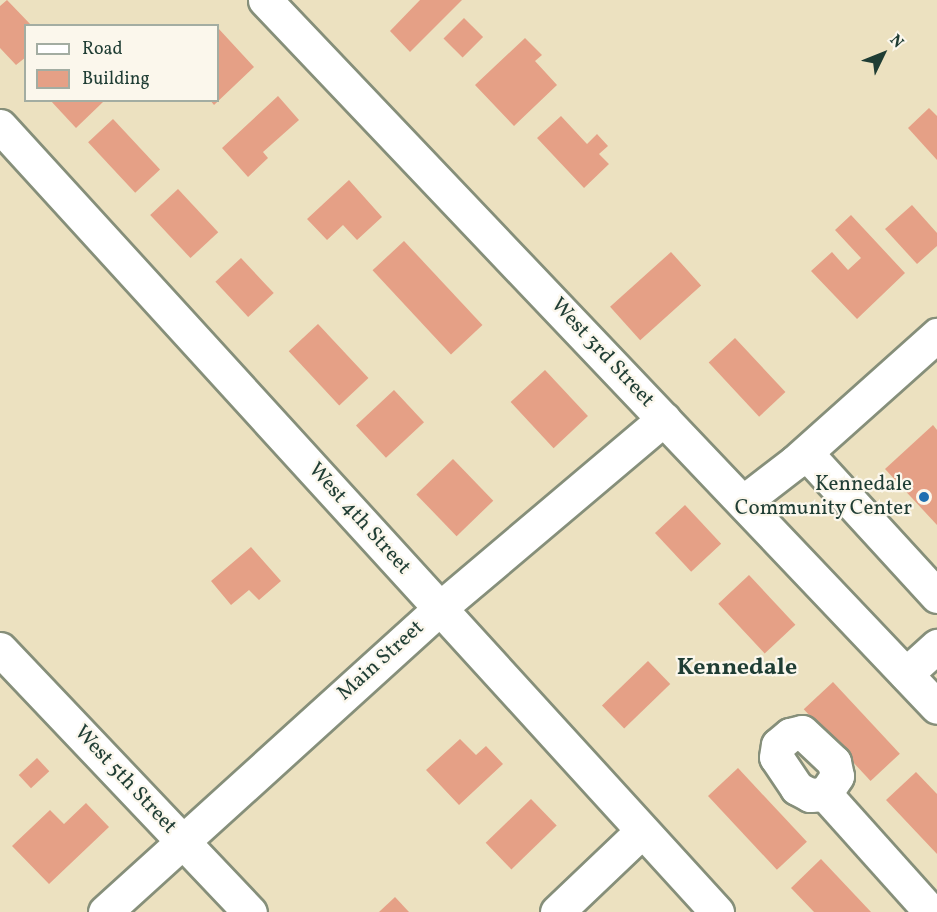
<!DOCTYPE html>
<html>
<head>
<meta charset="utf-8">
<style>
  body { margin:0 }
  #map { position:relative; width:937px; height:912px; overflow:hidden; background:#ece1c0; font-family:Vollkorn,serif }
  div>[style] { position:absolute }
  .building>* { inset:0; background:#e5a086; transform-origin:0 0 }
  .roads { filter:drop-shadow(2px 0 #868f7a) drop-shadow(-2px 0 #868f7a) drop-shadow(0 2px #868f7a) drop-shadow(0 -2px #868f7a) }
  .minor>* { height:33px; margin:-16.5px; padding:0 16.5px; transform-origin:16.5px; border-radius:16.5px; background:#fff }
  .dots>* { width:16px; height:16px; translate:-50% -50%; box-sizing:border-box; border:3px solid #fbf7ec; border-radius:50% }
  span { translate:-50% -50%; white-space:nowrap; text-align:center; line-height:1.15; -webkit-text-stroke:4.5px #fbf7ec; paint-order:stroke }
  .street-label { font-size:21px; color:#1f3d34 }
  .poi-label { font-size:21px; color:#1f3d34 }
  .right { translate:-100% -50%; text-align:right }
  .quarter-label { font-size:24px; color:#1f3d34; font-weight:700 }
  .legend { position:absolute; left:24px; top:24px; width:195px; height:78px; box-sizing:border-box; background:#fbf7ec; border:2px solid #a3ada2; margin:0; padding:8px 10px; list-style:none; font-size:18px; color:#1f3d34 }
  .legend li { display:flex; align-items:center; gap:12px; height:30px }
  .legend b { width:30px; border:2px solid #a3ada2 }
  .north { position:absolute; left:853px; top:24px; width:60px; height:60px; -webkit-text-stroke:4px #fbf7ec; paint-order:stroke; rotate:47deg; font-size:16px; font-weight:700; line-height:24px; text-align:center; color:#1f3d34 }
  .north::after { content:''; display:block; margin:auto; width:21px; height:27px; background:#1f3d34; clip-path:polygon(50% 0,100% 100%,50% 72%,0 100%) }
</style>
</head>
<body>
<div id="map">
  <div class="building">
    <div style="clip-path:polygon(7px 0,32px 26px,26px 26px,26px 57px,16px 65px,0 48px,0 6px)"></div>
    <div style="clip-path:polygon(420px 0,462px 0,410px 52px,390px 31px)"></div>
    <div style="left:464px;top:18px;width:27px;height:29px;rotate:45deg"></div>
    <div style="clip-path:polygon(218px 28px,254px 67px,214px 105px,210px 100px,218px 100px)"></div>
    <div style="clip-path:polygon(525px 38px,542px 55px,535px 61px,557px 85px,514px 126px,475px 85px)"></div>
    <div style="clip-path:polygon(278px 96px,299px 120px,263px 152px,268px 158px,248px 177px,222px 148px)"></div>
    <div style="clip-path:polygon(50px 100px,102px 100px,103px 102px,76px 128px)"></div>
    <div style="clip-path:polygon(929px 108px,937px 116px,937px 160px,908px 128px)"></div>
    <div style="clip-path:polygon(561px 116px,587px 144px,597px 134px,608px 146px,599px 154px,609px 164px,584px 188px,537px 138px)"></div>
    <div style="left:113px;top:119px;width:69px;height:34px;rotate:47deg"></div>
    <div style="clip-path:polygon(349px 180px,382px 217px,357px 240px,343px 225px,327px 240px,307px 219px)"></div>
    <div style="left:178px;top:189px;width:59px;height:38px;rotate:47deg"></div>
    <div style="clip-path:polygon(912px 205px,937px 233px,937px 246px,917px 264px,885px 229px)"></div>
    <div style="clip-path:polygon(851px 215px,905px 273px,857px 319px,811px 271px,832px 252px,848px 270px,861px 258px,835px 230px)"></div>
    <div style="left:404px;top:241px;width:115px;height:43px;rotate:47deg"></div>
    <div style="left:671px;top:252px;width:45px;height:82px;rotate:48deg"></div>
    <div style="left:241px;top:258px;width:48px;height:35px;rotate:47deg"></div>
    <div style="left:318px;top:324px;width:74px;height:40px;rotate:47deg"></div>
    <div style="left:735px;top:338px;width:74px;height:36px;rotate:47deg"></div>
    <div style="left:545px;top:370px;width:63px;height:47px;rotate:47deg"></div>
    <div style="left:394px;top:390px;width:44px;height:52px;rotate:47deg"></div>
    <div style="clip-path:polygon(933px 425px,937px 430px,937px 525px,885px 469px)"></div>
    <div style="left:453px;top:459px;width:58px;height:51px;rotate:46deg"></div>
    <div style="left:685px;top:505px;width:53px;height:41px;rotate:47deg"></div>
    <div style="clip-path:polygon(251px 547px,281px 581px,259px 600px,249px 590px,231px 605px,211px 581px)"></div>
    <div style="left:749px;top:575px;width:68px;height:42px;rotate:47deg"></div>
    <div style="left:648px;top:661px;width:32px;height:64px;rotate:46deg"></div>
    <div style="left:833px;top:682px;width:98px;height:40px;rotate:47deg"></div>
    <div style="clip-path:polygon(460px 739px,476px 755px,486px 746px,503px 764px,459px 805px,426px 770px)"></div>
    <div style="left:37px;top:758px;width:18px;height:25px;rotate:47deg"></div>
    <div style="left:738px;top:768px;width:101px;height:41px;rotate:47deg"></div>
    <div style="clip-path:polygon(916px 772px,937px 794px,937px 854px,886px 800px)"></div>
    <div style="left:531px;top:799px;width:37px;height:63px;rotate:46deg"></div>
    <div style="clip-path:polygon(86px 803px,109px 827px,49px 884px,12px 846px,50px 810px,64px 824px)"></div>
    <div style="clip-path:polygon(821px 859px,871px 912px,814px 912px,791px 888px)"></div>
    <div style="clip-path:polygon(395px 897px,409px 912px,379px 912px)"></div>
  </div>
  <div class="roads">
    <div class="minor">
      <div style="left:265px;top:0;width:975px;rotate:46.45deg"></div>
      <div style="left:0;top:126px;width:1064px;rotate:47.63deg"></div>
      <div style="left:806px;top:453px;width:194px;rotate:47.5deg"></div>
      <div style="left:743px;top:502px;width:66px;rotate:-37.6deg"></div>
      <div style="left:795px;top:462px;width:191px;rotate:-41.8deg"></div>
      <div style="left:0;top:649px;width:363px;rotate:46.5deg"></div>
      <div style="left:906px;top:674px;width:42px;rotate:-42.1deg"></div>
      <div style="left:802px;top:732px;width:44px;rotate:43.2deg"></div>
      <div style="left:834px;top:762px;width:14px;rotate:78deg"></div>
      <div style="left:837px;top:776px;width:22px;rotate:124deg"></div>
      <div style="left:825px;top:794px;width:15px;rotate:176deg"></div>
      <div style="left:810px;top:795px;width:15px;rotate:-152deg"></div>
      <div style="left:797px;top:788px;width:37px;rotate:-124deg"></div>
      <div style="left:776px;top:757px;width:12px;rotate:-81deg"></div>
      <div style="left:778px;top:745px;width:16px;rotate:-40deg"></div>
      <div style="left:790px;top:735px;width:12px;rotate:-14deg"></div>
      <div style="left:825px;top:794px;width:159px;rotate:48.1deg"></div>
      <div style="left:105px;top:912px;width:452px;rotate:-42.2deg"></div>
      <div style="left:440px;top:608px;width:293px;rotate:-40.2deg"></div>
      <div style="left:557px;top:912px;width:117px;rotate:-43.6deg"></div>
    </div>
  </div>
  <div class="dots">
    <div style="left:924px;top:497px;background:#1f6fb2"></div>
  </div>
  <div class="street-label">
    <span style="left:602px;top:353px;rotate:47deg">West 3rd Street</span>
    <span style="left:359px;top:519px;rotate:48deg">West 4th Street</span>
    <span style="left:381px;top:661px;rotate:-42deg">Main Street</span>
    <span style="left:125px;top:780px;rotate:47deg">West 5th Street</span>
  </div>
  <div class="poi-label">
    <span class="right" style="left:912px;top:497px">Kennedale<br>Community Center</span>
  </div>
  <div class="quarter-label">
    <span style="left:737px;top:669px">Kennedale</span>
  </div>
  <ul class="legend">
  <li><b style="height:8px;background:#fff"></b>Road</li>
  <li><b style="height:16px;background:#e5a086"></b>Building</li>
  </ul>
  <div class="north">N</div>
</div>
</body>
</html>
